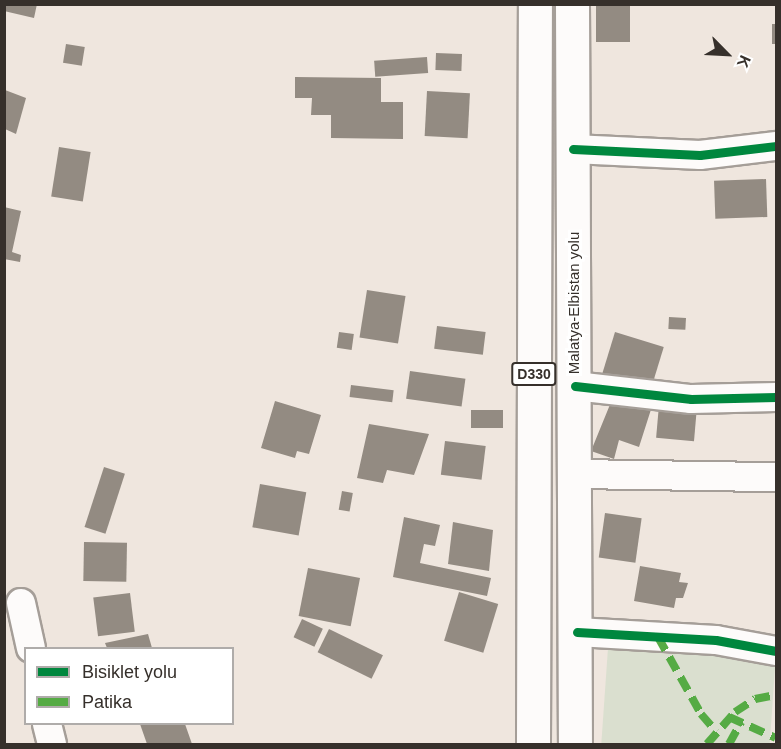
<!DOCTYPE html>
<html>
<head>
<meta charset="utf-8">
<style>
  body { margin:0 }
  #map { position:relative; width:781px; height:749px; overflow:hidden; background:#efe6de; font-family:Helvetica,sans-serif }
  div>[style] { position:absolute }
  .green>* { inset:0; background:#dadfcf; transform-origin:0 0 }
  .building>* { inset:0; background:#938b82; transform-origin:0 0 }
  .roads { filter:drop-shadow(2px 0 #a59e98) drop-shadow(-2px 0 #a59e98) drop-shadow(0 2px #a59e98) drop-shadow(0 -2px #a59e98) }
  .minor>* { height:28px; margin:-14px; padding:0 14px; transform-origin:14px; border-radius:14px; background:#fdfbfa }
  .major>* { height:33px; margin:-16.5px; padding:0 16.5px; transform-origin:16.5px; border-radius:16.5px; background:#fdfbfa }
  .quiet>* { height:8px; margin-top:-4px; transform-origin:0; background:repeating-linear-gradient(90deg,#55ab44 0 15px,transparent 0 23px) }
  .cycleway>* { height:9px; margin:-4.5px; padding:0 4.5px; transform-origin:4.5px; border-radius:4.5px; background:#00873e }
  span { translate:-50% -50%; white-space:nowrap; text-align:center; line-height:1.15; -webkit-text-stroke:6px #fff; paint-order:stroke }
  .shield-label span { padding:2px 4px; background:#fff; border:2px solid; border-radius:4px; -webkit-text-stroke-width:0 }
  .shield-label { font-size:14px; color:#36302b; font-weight:700 }
  .street-label { font-size:15px; color:#36302b }
  .frame { position:absolute; inset:0; border:6px solid #36302b; pointer-events:none }
  .legend { position:absolute; left:24px; top:647px; width:210px; height:78px; box-sizing:border-box; background:#fff; border:2px solid #afacaa; margin:0; padding:8px 10px; list-style:none; font-size:18px; color:#36302b }
  .legend li { display:flex; align-items:center; gap:12px; height:30px }
  .legend b { width:30px; border:2px solid #afacaa }
  .north { position:absolute; left:697px; top:24px; width:60px; height:60px; -webkit-text-stroke:4px #fff; paint-order:stroke; rotate:114deg; font-size:16px; font-weight:700; line-height:24px; text-align:center; color:#36302b }
  .north::after { content:''; display:block; margin:auto; width:21px; height:27px; background:#36302b; clip-path:polygon(50% 0,100% 100%,50% 72%,0 100%) }
</style>
</head>
<body>
<div id="map">
  <div class="green">
    <div style="left:608px;top:648px;width:168px;height:96px;rotate:4deg"></div>
  </div>
  <div class="building">
    <div style="clip-path:polygon(4px 4px,37px 4px,34px 18px,4px 11px)"></div>
    <div style="left:596px;top:4px;width:34px;height:38px"></div>
    <div style="left:772px;top:24px;width:4px;height:20px"></div>
    <div style="left:66px;top:44px;width:19px;height:19px;rotate:9deg"></div>
    <div style="left:436px;top:53px;width:26px;height:17px;rotate:2deg"></div>
    <div style="left:427px;top:57px;width:16px;height:53px;rotate:86deg"></div>
    <div style="clip-path:polygon(295px 77px,381px 78px,381px 102px,403px 102px,403px 139px,331px 138px,331px 115px,311px 115px,312px 98px,295px 98px)"></div>
    <div style="clip-path:polygon(5px 90px,26px 98px,16px 134px,5px 129px)"></div>
    <div style="left:427px;top:91px;width:43px;height:45px;rotate:3deg"></div>
    <div style="left:59px;top:147px;width:32px;height:50px;rotate:9deg"></div>
    <div style="left:766px;top:179px;width:38px;height:52px;rotate:88deg"></div>
    <div style="clip-path:polygon(4px 207px,21px 211px,12px 252px,21px 255px,20px 262px,4px 259px)"></div>
    <div style="left:367px;top:290px;width:39px;height:48px;rotate:9deg"></div>
    <div style="left:669px;top:317px;width:17px;height:12px;rotate:3deg"></div>
    <div style="left:437px;top:326px;width:49px;height:23px;rotate:7deg"></div>
    <div style="left:339px;top:332px;width:15px;height:16px;rotate:8deg"></div>
    <div style="left:615px;top:332px;width:51px;height:46px;rotate:17deg"></div>
    <div style="left:410px;top:371px;width:56px;height:28px;rotate:8deg"></div>
    <div style="left:351px;top:385px;width:43px;height:12px;rotate:7deg"></div>
    <div style="clip-path:polygon(618px 385px,655px 397px,639px 447px,619px 440px,614px 459px,591px 451px)"></div>
    <div style="clip-path:polygon(275px 401px,321px 415px,309px 454px,297px 451px,295px 458px,261px 448px)"></div>
    <div style="left:659px;top:405px;width:38px;height:33px;rotate:5deg"></div>
    <div style="left:471px;top:410px;width:32px;height:18px"></div>
    <div style="clip-path:polygon(369px 424px,429px 434px,414px 475px,387px 470px,383px 483px,357px 478px)"></div>
    <div style="left:445px;top:441px;width:41px;height:34px;rotate:7deg"></div>
    <div style="left:104px;top:467px;width:22px;height:63px;rotate:18deg"></div>
    <div style="left:260px;top:484px;width:47px;height:44px;rotate:10deg"></div>
    <div style="left:342px;top:491px;width:11px;height:19px;rotate:10deg"></div>
    <div style="left:605px;top:513px;width:37px;height:45px;rotate:8deg"></div>
    <div style="clip-path:polygon(404px 517px,440px 525px,435px 546px,424px 544px,420px 563px,491px 578px,487px 596px,393px 577px)"></div>
    <div style="clip-path:polygon(453px 522px,493px 530px,489px 571px,448px 564px)"></div>
    <div style="left:84px;top:542px;width:43px;height:39px;rotate:1deg"></div>
    <div style="clip-path:polygon(640px 566px,681px 573px,679px 582px,688px 583px,683px 598px,676px 598px,674px 608px,634px 601px)"></div>
    <div style="left:308px;top:568px;width:53px;height:49px;rotate:11deg"></div>
    <div style="left:459px;top:592px;width:41px;height:51px;rotate:17deg"></div>
    <div style="left:130px;top:593px;width:39px;height:37px;rotate:83deg"></div>
    <div style="left:302px;top:619px;width:23px;height:20px;rotate:25deg"></div>
    <div style="left:329px;top:629px;width:60px;height:26px;rotate:26deg"></div>
    <div style="clip-path:polygon(148px 634px,152px 648px,107px 648px,105px 643px)"></div>
    <div style="clip-path:polygon(140px 724px,185px 724px,192px 744px,147px 744px)"></div>
  </div>
  <div class="roads">
    <div class="minor">
      <div style="left:573px;top:149px;width:127px;rotate:2.7deg"></div>
      <div style="left:700px;top:155px;width:77px;rotate:-6.8deg"></div>
      <div style="left:575px;top:386px;width:117px;rotate:6.4deg"></div>
      <div style="left:691px;top:399px;width:85px;rotate:-1.3deg"></div>
      <div style="left:576px;top:474px;width:200px;rotate:0.9deg"></div>
      <div style="left:21px;top:603px;width:46px;rotate:77.5deg"></div>
      <div style="left:577px;top:632px;width:139px;rotate:3.3deg"></div>
      <div style="left:716px;top:640px;width:61px;rotate:10.4deg"></div>
      <div style="left:47px;top:724px;width:21px;rotate:76deg"></div>
    </div>
    <div class="major">
      <div style="left:572px;top:4px;width:740px;rotate:89.77deg"></div>
      <div style="left:533px;top:744px;width:740px;rotate:-89.85deg"></div>
    </div>
  </div>
  <div class="quiet">
    <div style="left:658px;top:637px;width:88px;rotate:60.8deg"></div>
    <div style="left:701px;top:714px;width:23px;rotate:49deg"></div>
    <div style="left:729px;top:717px;width:51px;rotate:24.1deg"></div>
    <div style="left:707px;top:744px;width:43px;rotate:-48.8deg"></div>
    <div style="left:735px;top:712px;width:24px;rotate:-33deg"></div>
    <div style="left:755px;top:699px;width:21px;rotate:-11deg"></div>
    <div style="left:729px;top:744px;width:25px;rotate:-61deg"></div>
  </div>
  <div class="cycleway">
    <div style="left:573px;top:149px;width:127px;rotate:2.7deg"></div>
    <div style="left:700px;top:155px;width:77px;rotate:-6.8deg"></div>
    <div style="left:575px;top:386px;width:117px;rotate:6.4deg"></div>
    <div style="left:691px;top:399px;width:85px;rotate:-1.3deg"></div>
    <div style="left:577px;top:632px;width:139px;rotate:3.3deg"></div>
    <div style="left:716px;top:640px;width:61px;rotate:10.4deg"></div>
  </div>
  <div class="shield-label">
    <span style="left:534px;top:374px">D330</span>
  </div>
  <div class="street-label">
    <span style="left:574px;top:303px;rotate:-90deg">Malatya-Elbistan yolu</span>
  </div>
  <div class="frame"></div>
  <ul class="legend">
  <li><b style="height:8px;background:#00873e"></b>Bisiklet yolu</li>
  <li><b style="height:8px;background:#55ab44"></b>Patika</li>
  </ul>
  <div class="north">K</div>
</div>
</body>
</html>
